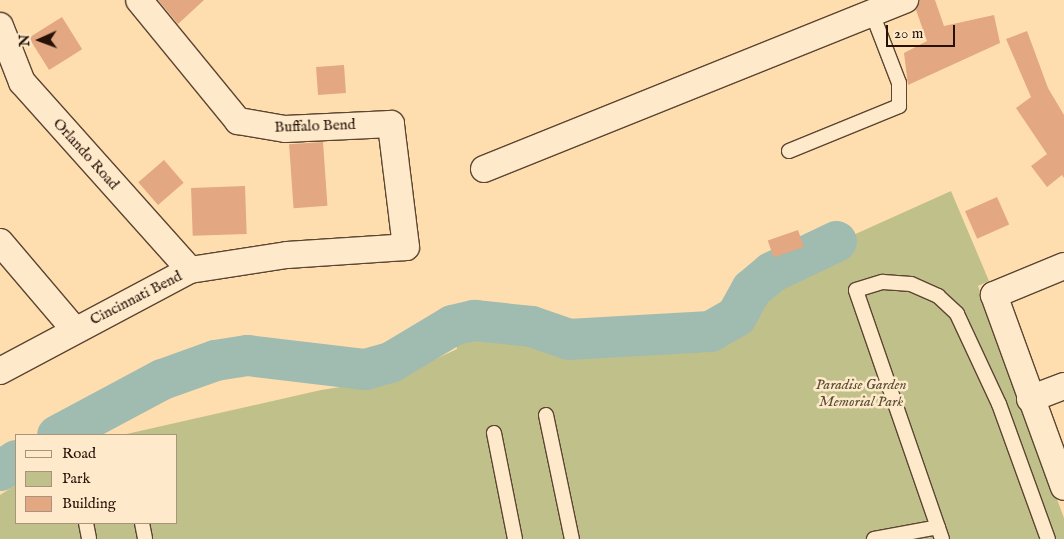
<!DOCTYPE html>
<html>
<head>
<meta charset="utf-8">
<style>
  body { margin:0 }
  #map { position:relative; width:1064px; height:539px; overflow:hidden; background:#fedeaf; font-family:"IM FELL English",serif }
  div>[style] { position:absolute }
  .green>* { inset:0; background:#c0c18a }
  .river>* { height:41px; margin:-20.5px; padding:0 20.5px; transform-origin:20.5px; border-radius:20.5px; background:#a0bbb0 }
  .building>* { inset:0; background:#e3a782; transform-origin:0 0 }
  .roads { filter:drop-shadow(1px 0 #5c4531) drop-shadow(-1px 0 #5c4531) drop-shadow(0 1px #5c4531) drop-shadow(0 -1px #5c4531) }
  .service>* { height:14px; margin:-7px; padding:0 7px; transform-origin:7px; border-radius:7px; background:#feeacb }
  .minor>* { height:26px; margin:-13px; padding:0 13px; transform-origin:13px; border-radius:13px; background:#feeacb }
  span { translate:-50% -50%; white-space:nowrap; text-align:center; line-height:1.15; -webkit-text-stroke:5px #feeacb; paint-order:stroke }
  .street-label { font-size:15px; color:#261207 }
  .park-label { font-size:15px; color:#5c4f35; font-style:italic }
  .legend { position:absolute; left:15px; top:434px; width:162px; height:90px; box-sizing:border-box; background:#feeacb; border:1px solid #a8947d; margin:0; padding:6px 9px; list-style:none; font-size:15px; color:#261207 }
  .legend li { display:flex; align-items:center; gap:10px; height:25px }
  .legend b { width:25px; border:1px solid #a8947d }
  .north { position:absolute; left:15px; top:15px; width:50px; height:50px; -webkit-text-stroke:4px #feeacb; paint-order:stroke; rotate:268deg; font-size:14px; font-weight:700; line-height:20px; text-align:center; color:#261207 }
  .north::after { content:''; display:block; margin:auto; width:18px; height:22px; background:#261207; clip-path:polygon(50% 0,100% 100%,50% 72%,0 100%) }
  .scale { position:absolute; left:886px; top:25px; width:69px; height:22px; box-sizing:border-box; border:2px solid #261207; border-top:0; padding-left:6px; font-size:15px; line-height:18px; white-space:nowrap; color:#261207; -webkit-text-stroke:4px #feeacb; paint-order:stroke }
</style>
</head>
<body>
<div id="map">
  <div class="green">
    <div style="clip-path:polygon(951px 191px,989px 281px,978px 286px,1064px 518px,1064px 539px,0 539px,0 495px,16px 485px,16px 523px,176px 523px,176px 435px,122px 435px,321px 390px,393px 379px,457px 349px,452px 325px,474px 320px,531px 326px,568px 339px,710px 331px,736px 316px,751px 289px,771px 272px)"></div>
  </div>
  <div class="river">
    <div style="left:57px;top:435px;width:119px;rotate:-28.1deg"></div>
    <div style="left:162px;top:379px;width:56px;rotate:-19.7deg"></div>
    <div style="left:215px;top:360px;width:32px;rotate:-9deg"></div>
    <div style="left:247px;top:355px;width:119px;rotate:6.8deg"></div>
    <div style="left:365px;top:369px;width:26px;rotate:-16deg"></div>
    <div style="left:390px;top:362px;width:72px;rotate:-30.8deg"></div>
    <div style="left:452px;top:325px;width:23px;rotate:-13deg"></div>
    <div style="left:474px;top:320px;width:57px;rotate:6deg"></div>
    <div style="left:531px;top:326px;width:39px;rotate:19deg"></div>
    <div style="left:568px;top:339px;width:142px;rotate:-3.2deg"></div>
    <div style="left:710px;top:331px;width:30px;rotate:-30deg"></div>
    <div style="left:736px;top:316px;width:31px;rotate:-61deg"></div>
    <div style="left:751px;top:289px;width:26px;rotate:-40deg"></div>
    <div style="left:771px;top:272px;width:72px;rotate:-25.5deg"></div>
    <div style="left:0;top:470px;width:19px;rotate:-32deg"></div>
  </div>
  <div class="building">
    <div style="clip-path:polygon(158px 0,204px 0,178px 24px)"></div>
    <div style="clip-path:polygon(920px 0,935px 0,944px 26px,994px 15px,1000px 43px,908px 85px,904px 53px,927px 41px,916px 10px)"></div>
    <div style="left:62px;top:17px;width:38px;height:39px;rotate:58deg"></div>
    <div style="clip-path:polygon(1027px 31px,1048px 88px,1064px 115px,1064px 178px,1062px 175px,1047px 187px,1031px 166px,1047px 154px,1016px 108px,1031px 97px,1006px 39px)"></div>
    <div style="left:344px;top:65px;width:28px;height:28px;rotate:86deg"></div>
    <div style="left:323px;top:142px;width:64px;height:34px;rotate:86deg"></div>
    <div style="left:164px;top:160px;width:30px;height:34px;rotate:49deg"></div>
    <div style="left:245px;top:186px;width:48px;height:54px;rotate:88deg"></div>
    <div style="left:997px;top:197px;width:30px;height:35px;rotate:66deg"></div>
    <div style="left:798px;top:230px;width:18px;height:32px;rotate:71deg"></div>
  </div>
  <div class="roads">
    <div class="service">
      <div style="left:789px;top:151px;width:119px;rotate:-22.2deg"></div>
      <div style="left:899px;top:106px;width:23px;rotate:-90deg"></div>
      <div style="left:899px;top:83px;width:75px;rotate:-111.1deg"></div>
      <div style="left:546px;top:415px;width:127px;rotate:78.2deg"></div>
      <div style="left:494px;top:433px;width:108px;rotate:78.8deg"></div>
      <div style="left:86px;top:523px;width:16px;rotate:79deg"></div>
      <div style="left:142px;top:523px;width:16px;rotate:79deg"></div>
      <div style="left:874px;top:539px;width:65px;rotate:-10.6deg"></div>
      <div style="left:942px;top:539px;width:263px;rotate:-109.1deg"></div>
      <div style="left:856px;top:290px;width:28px;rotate:-17deg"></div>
      <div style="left:883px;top:282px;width:28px;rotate:4deg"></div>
      <div style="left:911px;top:284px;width:30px;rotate:24deg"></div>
      <div style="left:938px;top:296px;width:26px;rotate:43deg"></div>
      <div style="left:957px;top:314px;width:99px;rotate:65deg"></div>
      <div style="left:999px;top:404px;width:144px;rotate:70.1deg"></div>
    </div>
    <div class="minor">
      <div style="left:0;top:26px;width:60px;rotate:68.6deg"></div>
      <div style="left:22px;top:82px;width:252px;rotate:48.2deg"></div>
      <div style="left:484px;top:169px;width:454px;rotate:-21.9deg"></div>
      <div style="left:0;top:242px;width:114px;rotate:49.6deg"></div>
      <div style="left:1064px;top:266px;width:76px;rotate:157.5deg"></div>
      <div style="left:994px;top:295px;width:204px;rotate:70deg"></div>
      <div style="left:0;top:371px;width:215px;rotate:-28deg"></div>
      <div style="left:190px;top:270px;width:98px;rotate:-8.8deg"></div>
      <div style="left:287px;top:255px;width:119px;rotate:-3.8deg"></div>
      <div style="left:406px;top:247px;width:124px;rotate:-97deg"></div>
      <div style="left:391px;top:124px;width:106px;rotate:177.3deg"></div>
      <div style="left:285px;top:129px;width:48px;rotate:-170.3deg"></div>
      <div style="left:238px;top:121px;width:156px;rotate:-129.3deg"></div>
      <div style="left:1030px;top:399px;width:36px;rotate:-21deg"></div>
    </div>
  </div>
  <div class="street-label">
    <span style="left:315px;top:126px;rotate:-2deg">Buffalo Bend</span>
    <span style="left:86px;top:154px;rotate:48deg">Orlando Road</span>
    <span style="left:136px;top:298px;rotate:-27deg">Cincinnati Bend</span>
  </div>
  <div class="park-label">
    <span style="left:861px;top:393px">Paradise Garden<br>Memorial Park</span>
  </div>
  <ul class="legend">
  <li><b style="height:6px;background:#feeacb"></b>Road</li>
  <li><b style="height:14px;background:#c0c18a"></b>Park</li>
  <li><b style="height:14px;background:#e3a782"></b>Building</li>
  </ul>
  <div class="north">N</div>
  <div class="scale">20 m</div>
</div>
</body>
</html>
